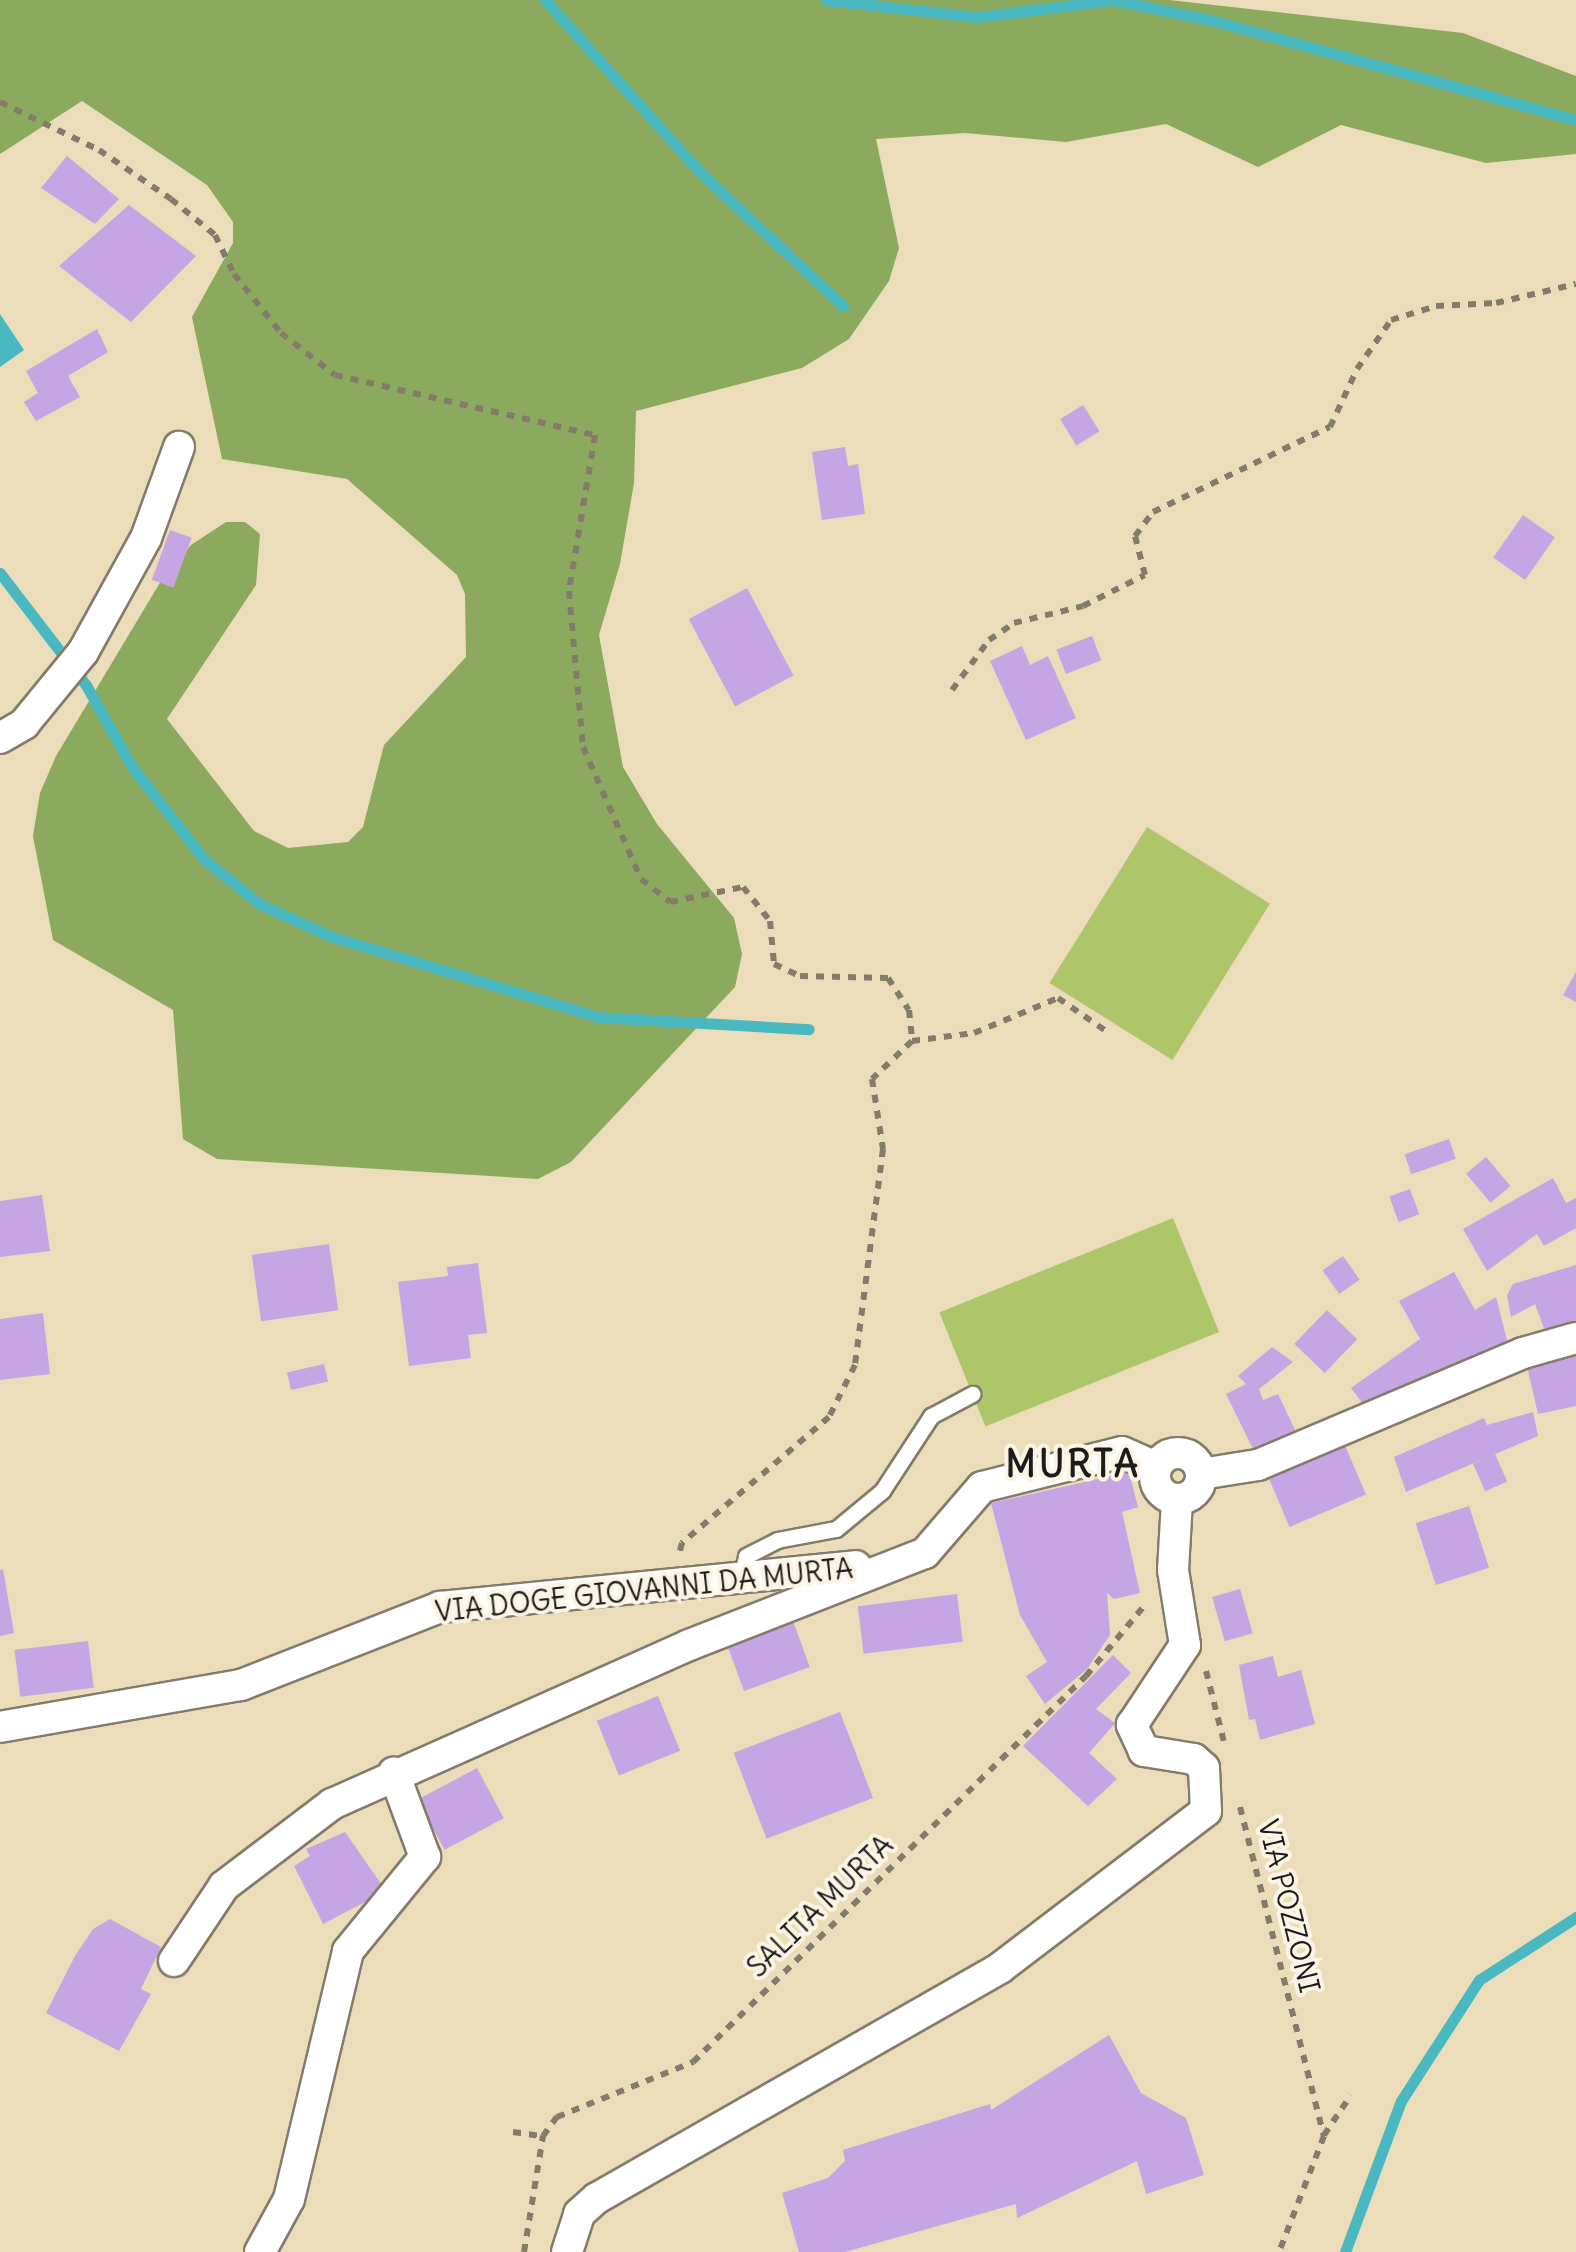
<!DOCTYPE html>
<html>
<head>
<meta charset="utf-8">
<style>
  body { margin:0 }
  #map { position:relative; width:1576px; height:2252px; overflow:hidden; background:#ebddba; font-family:Delius,sans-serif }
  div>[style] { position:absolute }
  .green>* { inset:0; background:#afc569; transform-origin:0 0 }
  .forest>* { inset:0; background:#8baa5d }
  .water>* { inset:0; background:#4ab8c1 }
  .stream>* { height:11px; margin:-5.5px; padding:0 5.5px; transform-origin:5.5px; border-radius:5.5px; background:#4ab8c1 }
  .building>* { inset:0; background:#c5a5e4; transform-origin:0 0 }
  .path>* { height:6px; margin-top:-3px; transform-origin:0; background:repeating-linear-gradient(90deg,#847c6b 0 8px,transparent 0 16px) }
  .roads { filter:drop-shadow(2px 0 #847c6b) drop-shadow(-2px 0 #847c6b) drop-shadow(0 2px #847c6b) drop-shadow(0 -2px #847c6b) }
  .service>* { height:15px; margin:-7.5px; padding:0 7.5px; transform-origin:7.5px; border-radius:7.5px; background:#fff }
  .minor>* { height:30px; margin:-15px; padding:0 15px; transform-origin:15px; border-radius:15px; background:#fff }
  .minor>.ring { margin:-15px; padding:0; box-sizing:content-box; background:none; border:30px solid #fff; border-radius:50% }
  span { translate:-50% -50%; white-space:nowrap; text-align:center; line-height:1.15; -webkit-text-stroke:8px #fcf5e5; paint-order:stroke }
  .street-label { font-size:28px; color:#1c1c1c }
  .district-label { font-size:38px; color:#1c1c1c; font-weight:700; letter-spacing:2.5px }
</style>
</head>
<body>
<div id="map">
  <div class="green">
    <div style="left:1147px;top:827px;width:145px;height:184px;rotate:32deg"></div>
    <div style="left:1173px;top:1218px;width:123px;height:252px;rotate:68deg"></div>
  </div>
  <div class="forest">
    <div style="clip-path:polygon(0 0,1169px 0,1463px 33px,1576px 76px,1576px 154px,1486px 163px,1341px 125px,1258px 167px,1166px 124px,1066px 142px,965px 133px,876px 139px,899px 248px,889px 281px,849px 339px,802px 368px,636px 411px,634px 483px,620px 564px,599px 635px,623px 767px,657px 824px,734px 918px,742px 954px,735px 987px,571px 1162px,538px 1179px,217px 1159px,183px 1139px,173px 1010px,53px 940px,33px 836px,40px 793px,56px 756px,164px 576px,191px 545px,226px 522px,245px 522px,260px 534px,256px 585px,167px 719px,254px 831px,288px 848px,348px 842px,363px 827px,384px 745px,466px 657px,465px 594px,457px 575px,347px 479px,222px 459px,192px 317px,233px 243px,233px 222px,207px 185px,82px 101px,0 154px)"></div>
  </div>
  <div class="water">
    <div style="clip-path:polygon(0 314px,24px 350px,0 367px)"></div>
  </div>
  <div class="stream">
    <div style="left:545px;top:0;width:232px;rotate:48deg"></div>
    <div style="left:700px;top:172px;width:196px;rotate:43.1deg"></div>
    <div style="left:826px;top:0;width:152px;rotate:6.4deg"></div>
    <div style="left:977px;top:17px;width:136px;rotate:-7.2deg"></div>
    <div style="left:1114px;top:0;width:99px;rotate:11.7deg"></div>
    <div style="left:1211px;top:20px;width:378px;rotate:15.3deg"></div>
    <div style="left:0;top:573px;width:141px;rotate:52.5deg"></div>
    <div style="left:86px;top:685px;width:94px;rotate:60.7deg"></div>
    <div style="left:132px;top:767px;width:117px;rotate:52deg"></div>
    <div style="left:204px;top:859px;width:72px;rotate:38.8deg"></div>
    <div style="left:260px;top:904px;width:77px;rotate:24.6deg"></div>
    <div style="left:330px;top:936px;width:280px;rotate:16.8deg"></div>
    <div style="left:598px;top:1017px;width:211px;rotate:3.3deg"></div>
    <div style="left:1345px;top:2252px;width:161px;rotate:-69.7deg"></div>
    <div style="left:1401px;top:2101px;width:144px;rotate:-57.2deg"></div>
    <div style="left:1479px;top:1980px;width:116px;rotate:-33deg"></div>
  </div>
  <div class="building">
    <div style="clip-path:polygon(67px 156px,119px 199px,95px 224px,41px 188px)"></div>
    <div style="clip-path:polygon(129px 205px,196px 256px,131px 322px,59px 266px)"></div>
    <div style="clip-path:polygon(97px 329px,108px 352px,68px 376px,80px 397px,36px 421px,24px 402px,38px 393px,26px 371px)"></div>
    <div style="left:1083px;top:405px;width:31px;height:27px;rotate:58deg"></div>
    <div style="clip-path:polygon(845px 447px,848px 466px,858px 464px,865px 514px,822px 520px,812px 452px)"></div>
    <div style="left:1523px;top:515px;width:39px;height:52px;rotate:35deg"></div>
    <div style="left:170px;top:530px;width:23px;height:53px;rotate:20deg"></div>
    <div style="left:747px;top:588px;width:99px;height:66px;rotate:62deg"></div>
    <div style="left:1092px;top:636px;width:26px;height:38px;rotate:69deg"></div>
    <div style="clip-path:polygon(1022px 646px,1030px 665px,1048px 656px,1076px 718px,1026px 740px,990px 661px)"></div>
    <div style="clip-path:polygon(1576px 972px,1576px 1002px,1563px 995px)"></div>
    <div style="left:1449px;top:1139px;width:21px;height:47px;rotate:71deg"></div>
    <div style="left:1486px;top:1157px;width:38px;height:26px;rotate:50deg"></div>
    <div style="clip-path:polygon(1553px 1178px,1566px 1203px,1576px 1198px,1576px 1228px,1544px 1246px,1537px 1234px,1487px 1271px,1463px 1229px)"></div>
    <div style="left:1410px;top:1189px;width:27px;height:22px;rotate:70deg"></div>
    <div style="clip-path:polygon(42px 1195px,50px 1251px,0 1257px,0 1201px)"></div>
    <div style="left:329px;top:1244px;width:67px;height:78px;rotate:82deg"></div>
    <div style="left:1343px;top:1256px;width:29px;height:25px;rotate:55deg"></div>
    <div style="clip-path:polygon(478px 1263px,487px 1333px,468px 1335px,471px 1358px,409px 1366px,398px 1282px,448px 1276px,447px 1267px)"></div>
    <div style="clip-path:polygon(1576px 1265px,1576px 1328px,1547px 1337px,1535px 1304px,1511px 1317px,1507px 1295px,1513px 1284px)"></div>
    <div style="clip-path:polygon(1454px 1272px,1475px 1310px,1496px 1297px,1508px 1344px,1373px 1410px,1369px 1401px,1363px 1404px,1351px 1388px,1420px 1339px,1399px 1301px)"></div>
    <div style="left:1327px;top:1310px;width:42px;height:47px;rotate:44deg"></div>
    <div style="clip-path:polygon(43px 1313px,50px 1374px,0 1380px,0 1319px)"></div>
    <div style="clip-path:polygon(1272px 1347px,1293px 1362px,1259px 1389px,1263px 1400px,1278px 1394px,1298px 1436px,1257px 1457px,1226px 1394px,1246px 1384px,1238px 1376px)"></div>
    <div style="clip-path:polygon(1576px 1352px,1576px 1406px,1538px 1414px,1526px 1362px)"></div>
    <div style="left:324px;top:1364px;width:18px;height:38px;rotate:77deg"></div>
    <div style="clip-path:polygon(1533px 1412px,1538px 1436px,1406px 1492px,1394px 1457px,1484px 1418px,1487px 1425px)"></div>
    <div style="left:1344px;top:1443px;width:56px;height:83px;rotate:67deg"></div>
    <div style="left:1495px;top:1454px;width:30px;height:24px;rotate:66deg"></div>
    <div style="clip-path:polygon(1129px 1472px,1138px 1507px,1122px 1512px,1140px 1593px,1114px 1599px,1107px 1593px,1110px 1635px,1087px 1669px,1045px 1704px,1026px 1676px,1047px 1662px,1020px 1615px,991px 1503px)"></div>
    <div style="left:1469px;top:1506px;width:65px;height:56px;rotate:72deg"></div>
    <div style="clip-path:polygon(3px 1569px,14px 1633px,0 1636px,0 1570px)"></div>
    <div style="left:1240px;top:1589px;width:46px;height:29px;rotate:74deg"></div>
    <div style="left:957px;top:1594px;width:48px;height:100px;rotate:83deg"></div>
    <div style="left:793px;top:1621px;width:49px;height:70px;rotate:70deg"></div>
    <div style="left:88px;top:1641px;width:47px;height:74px;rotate:83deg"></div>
    <div style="clip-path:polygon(1113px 1655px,1131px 1673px,1096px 1709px,1115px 1723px,1089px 1753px,1117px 1779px,1088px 1806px,1023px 1746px)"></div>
    <div style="clip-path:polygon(1273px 1656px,1278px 1677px,1301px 1670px,1315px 1724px,1260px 1740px,1255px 1719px,1249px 1720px,1239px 1665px)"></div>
    <div style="left:658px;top:1696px;width:59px;height:66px;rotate:68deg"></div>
    <div style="left:840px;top:1712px;width:92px;height:114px;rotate:69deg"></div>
    <div style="left:477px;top:1768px;width:57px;height:67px;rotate:62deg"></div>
    <div style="clip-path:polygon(345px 1832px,386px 1891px,323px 1924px,294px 1866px,310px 1856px,306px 1849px)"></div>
    <div style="clip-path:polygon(110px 1919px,161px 1947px,141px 1989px,151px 1994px,119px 2051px,46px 2013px,75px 1956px,93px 1929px)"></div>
    <div style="clip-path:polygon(1109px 2035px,1141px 2093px,1186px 2118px,1204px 2175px,1146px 2194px,1137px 2161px,1017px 2218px,1016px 2204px,845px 2252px,799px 2252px,782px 2193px,828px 2178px,845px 2161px,843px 2150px,990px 2104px,991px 2110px)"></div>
  </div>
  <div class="path">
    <div style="left:0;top:102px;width:110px;rotate:25.9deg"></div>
    <div style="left:99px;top:150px;width:87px;rotate:34.2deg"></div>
    <div style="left:171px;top:199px;width:57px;rotate:39.3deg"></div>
    <div style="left:215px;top:235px;width:43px;rotate:64deg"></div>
    <div style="left:234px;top:274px;width:75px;rotate:51.5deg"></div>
    <div style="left:281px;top:333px;width:68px;rotate:37.9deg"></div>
    <div style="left:335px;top:375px;width:267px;rotate:13deg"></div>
    <div style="left:595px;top:435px;width:158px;rotate:99.5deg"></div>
    <div style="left:569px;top:591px;width:157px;rotate:84.9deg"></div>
    <div style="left:583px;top:747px;width:144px;rotate:66.3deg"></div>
    <div style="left:641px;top:879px;width:37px;rotate:38deg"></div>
    <div style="left:670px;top:902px;width:75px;rotate:-11.6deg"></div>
    <div style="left:743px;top:887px;width:43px;rotate:51.5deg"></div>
    <div style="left:770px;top:921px;width:43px;rotate:84.7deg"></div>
    <div style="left:774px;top:964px;width:29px;rotate:25deg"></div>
    <div style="left:800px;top:976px;width:88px;rotate:1.3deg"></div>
    <div style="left:888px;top:978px;width:38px;rotate:57deg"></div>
    <div style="left:909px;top:1010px;width:31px;rotate:84deg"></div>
    <div style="left:912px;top:1041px;width:55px;rotate:136.5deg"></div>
    <div style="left:872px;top:1079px;width:71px;rotate:81.1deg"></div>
    <div style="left:883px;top:1149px;width:218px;rotate:97.4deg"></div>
    <div style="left:855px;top:1365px;width:58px;rotate:116.6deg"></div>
    <div style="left:829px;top:1417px;width:194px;rotate:139.4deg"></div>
    <div style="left:682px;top:1543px;width:11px;rotate:105deg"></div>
    <div style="left:952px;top:690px;width:62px;rotate:-53.5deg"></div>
    <div style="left:989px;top:640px;width:30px;rotate:-34deg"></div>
    <div style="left:1014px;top:623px;width:71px;rotate:-13.8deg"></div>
    <div style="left:1083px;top:606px;width:69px;rotate:-26.6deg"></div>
    <div style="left:1145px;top:575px;width:40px;rotate:-104.4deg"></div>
    <div style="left:1135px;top:536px;width:30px;rotate:-53deg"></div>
    <div style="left:1153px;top:512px;width:196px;rotate:-25.7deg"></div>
    <div style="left:1330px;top:427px;width:64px;rotate:-65deg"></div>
    <div style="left:1357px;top:369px;width:60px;rotate:-55.2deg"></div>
    <div style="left:1391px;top:320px;width:47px;rotate:-17.3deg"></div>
    <div style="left:1436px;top:306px;width:60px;rotate:-2.9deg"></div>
    <div style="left:1496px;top:303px;width:82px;rotate:-13.4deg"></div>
    <div style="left:912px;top:1041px;width:63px;rotate:-7.4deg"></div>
    <div style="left:974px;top:1033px;width:91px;rotate:-22.6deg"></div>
    <div style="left:1058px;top:998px;width:62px;rotate:34.5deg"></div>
    <div style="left:1206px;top:1671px;width:73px;rotate:75.8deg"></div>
    <div style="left:1240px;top:1807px;width:340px;rotate:75.7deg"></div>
    <div style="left:1324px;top:2136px;width:124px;rotate:111.2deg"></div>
    <div style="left:513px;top:2132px;width:30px;rotate:8deg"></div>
    <div style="left:1324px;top:2135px;width:48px;rotate:-56deg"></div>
    <div style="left:524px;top:2252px;width:118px;rotate:-80.7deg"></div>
    <div style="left:543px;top:2136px;width:24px;rotate:-54deg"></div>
    <div style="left:557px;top:2117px;width:147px;rotate:-22deg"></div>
    <div style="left:693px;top:2062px;width:551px;rotate:-44.49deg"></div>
    <div style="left:1086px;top:1676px;width:92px;rotate:-50.3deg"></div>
  </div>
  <div class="roads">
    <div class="service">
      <div style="left:742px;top:1574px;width:18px;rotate:-77deg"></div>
      <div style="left:746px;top:1556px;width:35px;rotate:-27deg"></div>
      <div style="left:777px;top:1540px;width:60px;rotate:-10.6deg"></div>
      <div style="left:836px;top:1529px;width:60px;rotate:-39.6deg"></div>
      <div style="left:882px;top:1491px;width:90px;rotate:-56.8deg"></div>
      <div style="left:931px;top:1416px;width:47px;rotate:-28.2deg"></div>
    </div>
    <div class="minor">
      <div style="left:0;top:738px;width:28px;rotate:-30deg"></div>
      <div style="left:24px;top:724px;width:93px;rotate:-50.7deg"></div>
      <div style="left:83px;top:652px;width:130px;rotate:-61.1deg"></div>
      <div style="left:146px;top:538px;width:97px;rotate:-70.1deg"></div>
      <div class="ring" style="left:1155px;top:1453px;width:16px;height:16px"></div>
      <div style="left:1201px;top:1474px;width:58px;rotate:-9deg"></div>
      <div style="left:1258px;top:1465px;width:288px;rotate:-22.9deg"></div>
      <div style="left:1523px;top:1353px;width:55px;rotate:-15.8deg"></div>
      <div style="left:0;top:1727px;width:245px;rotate:-9.9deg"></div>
      <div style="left:241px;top:1685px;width:214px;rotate:-21.4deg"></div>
      <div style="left:440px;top:1607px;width:418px;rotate:-5.6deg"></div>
      <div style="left:174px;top:1961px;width:90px;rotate:-56.3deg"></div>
      <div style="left:224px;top:1886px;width:136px;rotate:-37.2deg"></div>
      <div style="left:332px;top:1804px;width:391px;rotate:-24deg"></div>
      <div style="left:689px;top:1645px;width:253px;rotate:-21.3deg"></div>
      <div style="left:925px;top:1553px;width:87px;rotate:-49.2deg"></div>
      <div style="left:982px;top:1487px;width:144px;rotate:-14deg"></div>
      <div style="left:1122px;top:1452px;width:37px;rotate:24deg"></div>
      <div style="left:260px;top:2252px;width:60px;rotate:-61.3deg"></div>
      <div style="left:289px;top:2199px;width:255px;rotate:-76.6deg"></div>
      <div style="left:348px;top:1951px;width:122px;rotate:-50.7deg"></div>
      <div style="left:425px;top:1857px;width:90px;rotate:-110.3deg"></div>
      <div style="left:567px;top:2252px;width:40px;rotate:-72deg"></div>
      <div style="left:579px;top:2214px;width:24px;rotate:-42deg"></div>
      <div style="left:597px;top:2198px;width:464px;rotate:-29.7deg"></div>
      <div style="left:1000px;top:1968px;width:259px;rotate:-37.3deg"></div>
      <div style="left:1206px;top:1811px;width:43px;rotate:-92.7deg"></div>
      <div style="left:1204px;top:1768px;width:13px;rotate:-138deg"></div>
      <div style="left:1194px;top:1759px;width:51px;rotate:-170.9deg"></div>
      <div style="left:1144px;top:1751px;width:29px;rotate:-115deg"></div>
      <div style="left:1132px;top:1725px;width:96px;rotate:-56.5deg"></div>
      <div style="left:1185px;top:1645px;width:76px;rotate:-99.1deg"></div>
      <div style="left:1173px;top:1570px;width:70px;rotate:-86.7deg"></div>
    </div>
  </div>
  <div class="street-label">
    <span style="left:644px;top:1590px;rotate:-6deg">VIA DOGE GIOVANNI DA MURTA</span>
    <span style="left:820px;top:1906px;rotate:-44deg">SALITA MURTA</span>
    <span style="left:1289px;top:1906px;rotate:76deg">VIA POZZONI</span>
  </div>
  <div class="district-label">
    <span style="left:1073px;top:1464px">MURTA</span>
  </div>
</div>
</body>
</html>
